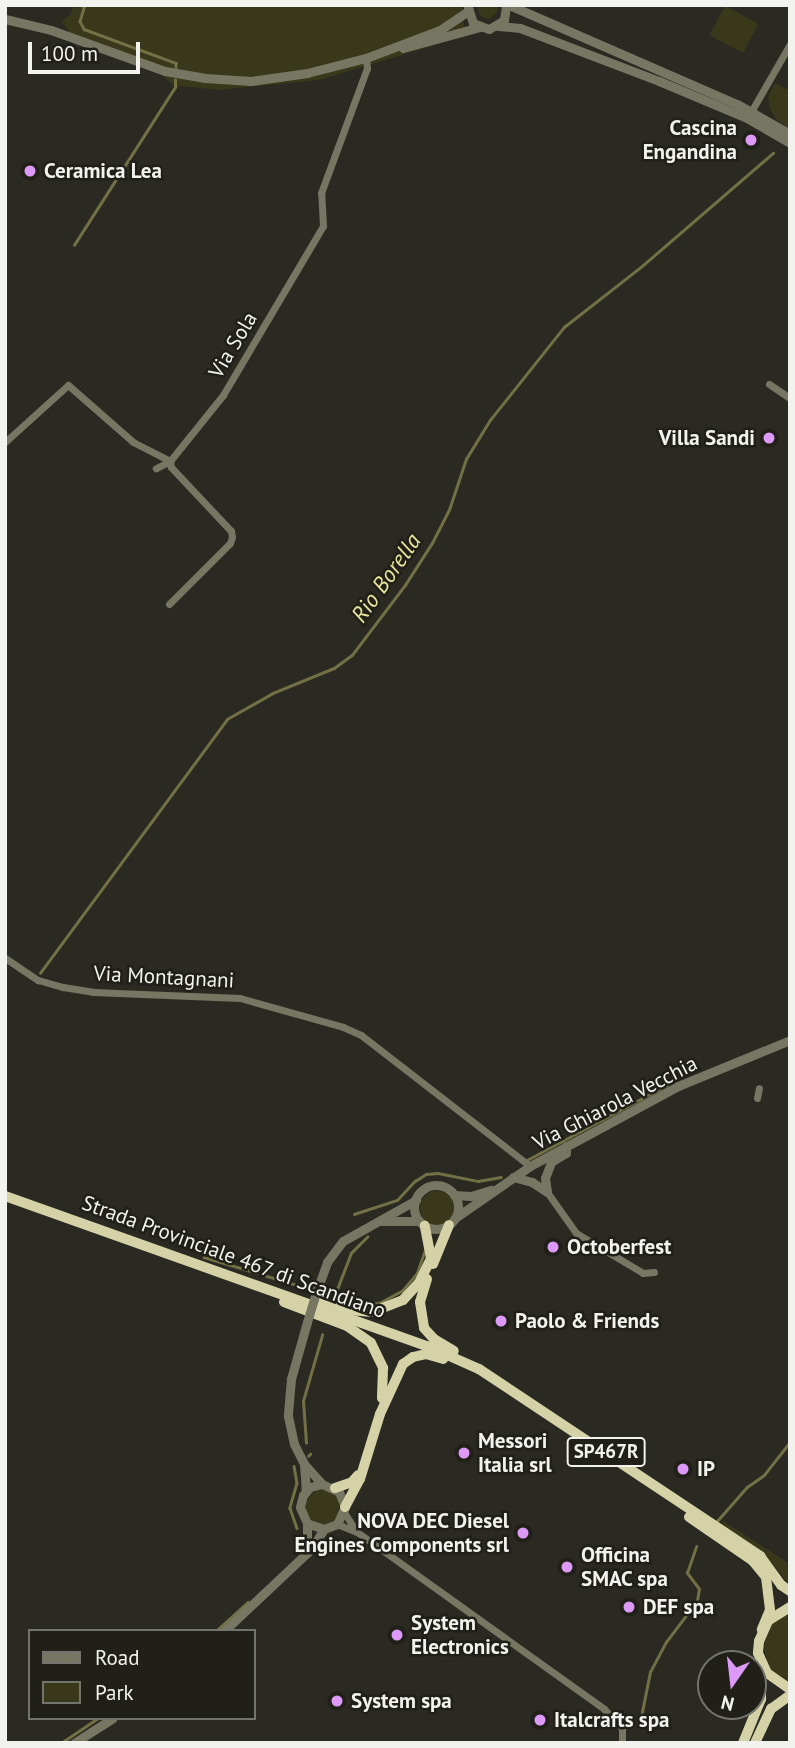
<!DOCTYPE html>
<html>
<head>
<meta charset="utf-8">
<style>
  body { margin:0 }
  #map { position:relative; width:795px; height:1748px; overflow:hidden; background:#2a2a23; font-family:"PT Sans",sans-serif }
  div>[style] { position:absolute }
  .green>* { inset:0; background:#39381b; transform-origin:0 0 }
  .round { border-radius:50% }
  .stream>* { height:2.5px; margin:-1.25px; padding:0 1.25px; transform-origin:1.25px; border-radius:1.25px; background:#727044 }
  .minor>* { height:7px; margin:-3.5px; padding:0 3.5px; transform-origin:3.5px; border-radius:3.5px; background:#767663 }
  .tertiary>* { height:9px; margin:-4.5px; padding:0 4.5px; transform-origin:4.5px; border-radius:4.5px; background:#767663 }
  .tertiary>.ring { margin:-4.5px; padding:0; box-sizing:content-box; background:none; border:9px solid #767663; border-radius:50% }
  .trunk>* { height:10px; margin:-5px; padding:0 5px; transform-origin:5px; border-radius:5px; background:#d4d2a6 }
  .tertiary-bridge>* { height:9px; margin:-4.5px; padding:0 4.5px; transform-origin:4.5px; border-radius:4.5px; background:#767663 }
  .dots>* { width:19px; height:19px; translate:-50% -50%; box-sizing:border-box; border:4px solid #202019; border-radius:50% }
  span { translate:-50% -50%; white-space:nowrap; text-align:center; line-height:1.15; -webkit-text-stroke:5px #202019; paint-order:stroke }
  .shield-label span { padding:2px 5px; background:#202019; border:2px solid; border-radius:5px; -webkit-text-stroke-width:0 }
  .shield-label { font-size:19px; color:#f2f2ee; font-weight:700 }
  .poi-label { font-size:21px; color:#f2f2ee; font-weight:700 }
  .right { translate:-100% -50%; text-align:right }
  .left { translate:0 -50%; text-align:left }
  .street-label { font-size:21px; color:#f2f2ee }
  .water-label { font-size:23px; color:#e7e59b; font-style:italic }
  .frame { position:absolute; inset:0; border:7px solid #f2f2ee; pointer-events:none }
  .legend { position:absolute; left:28px; top:1629px; width:228px; height:91px; box-sizing:border-box; background:#202019; border:2px solid #74746e; margin:0; padding:9px 12px; list-style:none; font-size:21px; color:#f2f2ee }
  .legend li { display:flex; align-items:center; gap:14px; height:35px }
  .legend b { width:35px; border:2px solid #74746e }
  .north { position:absolute; left:697px; top:1650px; width:70px; height:70px; box-sizing:border-box; background:#202019; border:2px solid #74746e; border-radius:50%; rotate:194deg; font-size:19px; font-weight:700; line-height:28px; text-align:center; color:#f2f2ee }
  .north::after { content:''; display:block; margin:auto; width:24px; height:32px; background:#dc99f5; clip-path:polygon(50% 0,100% 100%,50% 72%,0 100%) }
  .scale { position:absolute; left:28px; top:42px; width:112px; height:32px; box-sizing:border-box; border:4px solid #f2f2ee; border-top:0; padding-left:9px; font-size:21px; line-height:24px; white-space:nowrap; color:#f2f2ee; -webkit-text-stroke:5px #202019; paint-order:stroke }
</style>
</head>
<body>
<div id="map">
  <div class="green">
    <div style="clip-path:polygon(74px 5px,462px 5px,465px 36px,319px 80px,218px 90px,173px 85px,155px 68px,74px 40px,62px 21px,70px 15px)"></div>
    <div style="clip-path:polygon(478px 5px,498px 5px,497px 12px,490px 19px,484px 18px,479px 14px)"></div>
    <div style="left:725px;top:6px;width:38px;height:33px;rotate:28deg"></div>
    <div style="clip-path:polygon(775px 83px,790px 91px,790px 129px,776px 119px,770px 109px,768px 96px)"></div>
    <div class="round" style="left:420px;top:1191px;width:34px;height:34px"></div>
    <div class="round" style="left:306px;top:1490px;width:34px;height:34px"></div>
    <div style="clip-path:polygon(723px 1521px,790px 1564px,790px 1586px,768px 1558px,720px 1526px)"></div>
    <div style="clip-path:polygon(790px 1611px,790px 1684px,769px 1669px,763px 1643px,774px 1620px)"></div>
  </div>
  <div class="stream">
    <div style="left:85px;top:5px;width:17px;rotate:107deg"></div>
    <div style="left:80px;top:21px;width:9px;rotate:63deg"></div>
    <div style="left:84px;top:29px;width:98px;rotate:20.3deg"></div>
    <div style="left:176px;top:63px;width:4px;rotate:90deg"></div>
    <div style="left:74px;top:245px;width:188px;rotate:-57.4deg"></div>
    <div style="left:175px;top:87px;width:7px;rotate:-90deg"></div>
    <div style="left:40px;top:973px;width:315px;rotate:-53.6deg"></div>
    <div style="left:227px;top:719px;width:53px;rotate:-29.5deg"></div>
    <div style="left:273px;top:693px;width:66px;rotate:-22.3deg"></div>
    <div style="left:334px;top:668px;width:22px;rotate:-36deg"></div>
    <div style="left:352px;top:655px;width:88px;rotate:-52.9deg"></div>
    <div style="left:405px;top:585px;width:50px;rotate:-57.3deg"></div>
    <div style="left:432px;top:543px;width:37px;rotate:-63deg"></div>
    <div style="left:449px;top:510px;width:54px;rotate:-71.6deg"></div>
    <div style="left:466px;top:459px;width:46px;rotate:-58.4deg"></div>
    <div style="left:490px;top:420px;width:119px;rotate:-51.5deg"></div>
    <div style="left:564px;top:327px;width:99px;rotate:-38deg"></div>
    <div style="left:642px;top:266px;width:173px;rotate:-40.8deg"></div>
    <div style="left:527px;top:1160px;width:159px;rotate:-28.2deg"></div>
    <div style="left:354px;top:1214px;width:45px;rotate:-18deg"></div>
    <div style="left:397px;top:1200px;width:26px;rotate:-47deg"></div>
    <div style="left:415px;top:1181px;width:13px;rotate:-32deg"></div>
    <div style="left:426px;top:1174px;width:12px;rotate:-5deg"></div>
    <div style="left:438px;top:1173px;width:41px;rotate:11.3deg"></div>
    <div style="left:478px;top:1181px;width:23px;rotate:-10deg"></div>
    <div style="left:204px;top:1257px;width:166px;rotate:16.8deg"></div>
    <div style="left:363px;top:1305px;width:16px;rotate:-7deg"></div>
    <div style="left:379px;top:1303px;width:26px;rotate:-28deg"></div>
    <div style="left:402px;top:1291px;width:23px;rotate:-50deg"></div>
    <div style="left:417px;top:1273px;width:24px;rotate:-71deg"></div>
    <div style="left:334px;top:1297px;width:47px;rotate:-68.9deg"></div>
    <div style="left:351px;top:1253px;width:23px;rotate:-45deg"></div>
    <div style="left:306px;top:1443px;width:42px;rotate:-94.1deg"></div>
    <div style="left:303px;top:1401px;width:69px;rotate:-73.9deg"></div>
    <div style="left:308px;top:1456px;width:3px;rotate:-45deg"></div>
    <div style="left:294px;top:1466px;width:17px;rotate:80deg"></div>
    <div style="left:297px;top:1483px;width:26px;rotate:106deg"></div>
    <div style="left:290px;top:1508px;width:21px;rotate:71deg"></div>
    <div style="left:717px;top:1521px;width:45px;rotate:-48.6deg"></div>
    <div style="left:747px;top:1487px;width:21px;rotate:-35deg"></div>
    <div style="left:764px;top:1475px;width:42px;rotate:-51.8deg"></div>
    <div style="left:216px;top:1631px;width:43px;rotate:-42.2deg"></div>
    <div style="left:639px;top:1727px;width:56px;rotate:-78.7deg"></div>
    <div style="left:650px;top:1672px;width:34px;rotate:-62deg"></div>
    <div style="left:666px;top:1642px;width:51px;rotate:-52.9deg"></div>
    <div style="left:697px;top:1601px;width:12px;rotate:-81deg"></div>
    <div style="left:699px;top:1589px;width:20px;rotate:-127deg"></div>
    <div style="left:687px;top:1573px;width:28px;rotate:-71deg"></div>
    <div style="left:61px;top:1743px;width:45px;rotate:-34deg"></div>
  </div>
  <div class="minor">
    <div style="left:748px;top:117px;width:84px;rotate:-60.1deg"></div>
    <div style="left:769px;top:384px;width:25px;rotate:34deg"></div>
    <div style="left:5px;top:442px;width:85px;rotate:-42.1deg"></div>
    <div style="left:68px;top:385px;width:86px;rotate:41.2deg"></div>
    <div style="left:133px;top:442px;width:42px;rotate:27.2deg"></div>
    <div style="left:170px;top:461px;width:16px;rotate:153deg"></div>
    <div style="left:169px;top:604px;width:86px;rotate:-45deg"></div>
    <div style="left:230px;top:543px;width:6px;rotate:-72deg"></div>
    <div style="left:232px;top:537px;width:6px;rotate:-99deg"></div>
    <div style="left:231px;top:531px;width:88px;rotate:-133.2deg"></div>
    <div style="left:171px;top:467px;width:6px;rotate:-99deg"></div>
    <div style="left:170px;top:461px;width:85px;rotate:-51.2deg"></div>
    <div style="left:223px;top:395px;width:196px;rotate:-59.4deg"></div>
    <div style="left:323px;top:226px;width:33px;rotate:-93deg"></div>
    <div style="left:321px;top:193px;width:133px;rotate:-69.8deg"></div>
    <div style="left:367px;top:68px;width:10px;rotate:-96deg"></div>
    <div style="left:5px;top:958px;width:40px;rotate:34deg"></div>
    <div style="left:38px;top:980px;width:26px;rotate:16deg"></div>
    <div style="left:63px;top:987px;width:30px;rotate:9deg"></div>
    <div style="left:93px;top:992px;width:147px;rotate:2.3deg"></div>
    <div style="left:240px;top:998px;width:107px;rotate:15.7deg"></div>
    <div style="left:343px;top:1027px;width:20px;rotate:24deg"></div>
    <div style="left:361px;top:1035px;width:214px;rotate:37.8deg"></div>
    <div style="left:757px;top:1098px;width:10px;rotate:-79deg"></div>
    <div style="left:547px;top:1192px;width:50px;rotate:54.7deg"></div>
    <div style="left:576px;top:1233px;width:78px;rotate:30.8deg"></div>
    <div style="left:643px;top:1273px;width:11px;rotate:-5deg"></div>
    <div style="left:344px;top:1512px;width:22px;rotate:58deg"></div>
    <div style="left:337px;top:1524px;width:22px;rotate:22deg"></div>
    <div style="left:357px;top:1532px;width:304px;rotate:35.6deg"></div>
    <div style="left:604px;top:1709px;width:26px;rotate:47deg"></div>
    <div style="left:622px;top:1728px;width:15px;rotate:90deg"></div>
  </div>
  <div class="tertiary">
    <div style="left:509px;top:5px;width:249px;rotate:23.5deg"></div>
    <div style="left:737px;top:104px;width:61px;rotate:29.5deg"></div>
    <div style="left:468px;top:7px;width:17px;rotate:73deg"></div>
    <div style="left:473px;top:23px;width:17px;rotate:21deg"></div>
    <div style="left:489px;top:29px;width:17px;rotate:-31deg"></div>
    <div style="left:504px;top:20px;width:15px;rotate:-82deg"></div>
    <div style="left:5px;top:19px;width:47px;rotate:13.4deg"></div>
    <div style="left:51px;top:30px;width:121px;rotate:19.8deg"></div>
    <div style="left:165px;top:71px;width:41px;rotate:9.9deg"></div>
    <div style="left:205px;top:78px;width:46px;rotate:3.7deg"></div>
    <div style="left:251px;top:81px;width:57px;rotate:-8.1deg"></div>
    <div style="left:307px;top:73px;width:61px;rotate:-14.3deg"></div>
    <div style="left:366px;top:58px;width:79px;rotate:-20.7deg"></div>
    <div style="left:440px;top:30px;width:34px;rotate:-34deg"></div>
    <div style="left:498px;top:26px;width:22px;rotate:5deg"></div>
    <div style="left:520px;top:28px;width:149px;rotate:20.9deg"></div>
    <div style="left:659px;top:81px;width:95px;rotate:22.8deg"></div>
    <div style="left:747px;top:118px;width:50px;rotate:30.2deg"></div>
    <div style="left:403px;top:48px;width:80px;rotate:-15.3deg"></div>
    <div style="left:513px;top:1177px;width:20px;rotate:15deg"></div>
    <div style="left:532px;top:1182px;width:18px;rotate:34deg"></div>
    <div class="ring" style="left:414px;top:1185px;width:35px;height:35px"></div>
    <div style="left:547px;top:1192px;width:14px;rotate:-98deg"></div>
    <div style="left:545px;top:1178px;width:17px;rotate:-69deg"></div>
    <div style="left:551px;top:1162px;width:17px;rotate:-31deg"></div>
    <div style="left:566px;top:1153px;width:7px;rotate:-90deg"></div>
    <div style="left:454px;top:1195px;width:17px;rotate:3deg"></div>
    <div style="left:471px;top:1196px;width:21px;rotate:-17deg"></div>
    <div style="left:455px;top:1218px;width:91px;rotate:-34.7deg"></div>
    <div style="left:530px;top:1166px;width:86px;rotate:-28.3deg"></div>
    <div style="left:606px;top:1125px;width:82px;rotate:-28.4deg"></div>
    <div style="left:678px;top:1086px;width:121px;rotate:-22.3deg"></div>
    <div style="left:382px;top:1221px;width:37px"></div>
    <div style="left:317px;top:1290px;width:30px;rotate:-70deg"></div>
    <div style="left:327px;top:1262px;width:26px;rotate:-53deg"></div>
    <div style="left:343px;top:1241px;width:84px;rotate:-29.3deg"></div>
    <div style="left:307px;top:1322px;width:59px;rotate:105.7deg"></div>
    <div style="left:291px;top:1379px;width:37px;rotate:95deg"></div>
    <div style="left:288px;top:1416px;width:29px;rotate:78deg"></div>
    <div style="left:294px;top:1444px;width:22px;rotate:63deg"></div>
    <div style="left:304px;top:1464px;width:27px;rotate:48deg"></div>
    <div style="left:304px;top:1464px;width:28px;rotate:86deg"></div>
    <div style="left:307px;top:1553px;width:30px;rotate:-90deg"></div>
    <div style="left:307px;top:1523px;width:17px;rotate:-114deg"></div>
    <div style="left:300px;top:1507px;width:12px;rotate:-76deg"></div>
    <div style="left:303px;top:1495px;width:11px;rotate:-49deg"></div>
    <div style="left:310px;top:1487px;width:12px;rotate:-14deg"></div>
    <div style="left:322px;top:1484px;width:19px;rotate:25deg"></div>
    <div style="left:339px;top:1492px;width:16px;rotate:68deg"></div>
    <div style="left:345px;top:1507px;width:19px;rotate:115deg"></div>
    <div style="left:337px;top:1524px;width:14px;rotate:159deg"></div>
    <div style="left:324px;top:1529px;width:18px;rotate:-161deg"></div>
    <div style="left:224px;top:1631px;width:120px;rotate:-43.3deg"></div>
    <div style="left:311px;top:1549px;width:24px;rotate:-57deg"></div>
    <div style="left:74px;top:1743px;width:46px;rotate:-32.7deg"></div>
  </div>
  <div class="trunk">
    <div style="left:5px;top:1196px;width:448px;rotate:19.6deg"></div>
    <div style="left:427px;top:1346px;width:57px;rotate:23.9deg"></div>
    <div style="left:479px;top:1369px;width:338px;rotate:33.6deg"></div>
    <div style="left:760px;top:1556px;width:36px;rotate:54deg"></div>
    <div style="left:781px;top:1585px;width:11px;rotate:34deg"></div>
    <div style="left:433px;top:1264px;width:42px;rotate:-67.7deg"></div>
    <div style="left:427px;top:1279px;width:24px;rotate:107deg"></div>
    <div style="left:420px;top:1302px;width:26px;rotate:81deg"></div>
    <div style="left:424px;top:1328px;width:15px;rotate:48deg"></div>
    <div style="left:434px;top:1339px;width:23px;rotate:31deg"></div>
    <div style="left:322px;top:1301px;width:28px;rotate:18deg"></div>
    <div style="left:349px;top:1310px;width:23px;rotate:5deg"></div>
    <div style="left:372px;top:1312px;width:33px;rotate:-21deg"></div>
    <div style="left:403px;top:1300px;width:23px;rotate:-47deg"></div>
    <div style="left:419px;top:1283px;width:28px;rotate:-64deg"></div>
    <div style="left:431px;top:1258px;width:33px;rotate:-101deg"></div>
    <div style="left:284px;top:1302px;width:67px;rotate:20.9deg"></div>
    <div style="left:347px;top:1326px;width:29px;rotate:35deg"></div>
    <div style="left:371px;top:1343px;width:28px;rotate:64deg"></div>
    <div style="left:383px;top:1368px;width:30px;rotate:92deg"></div>
    <div style="left:335px;top:1488px;width:18px;rotate:-19deg"></div>
    <div style="left:352px;top:1482px;width:9px;rotate:-49deg"></div>
    <div style="left:345px;top:1507px;width:32px;rotate:-62deg"></div>
    <div style="left:360px;top:1479px;width:68px;rotate:-72.9deg"></div>
    <div style="left:380px;top:1414px;width:55px;rotate:-65.3deg"></div>
    <div style="left:403px;top:1364px;width:12px;rotate:-35deg"></div>
    <div style="left:413px;top:1357px;width:13px;rotate:-13deg"></div>
    <div style="left:426px;top:1354px;width:18px;rotate:16deg"></div>
    <div style="left:689px;top:1517px;width:78px;rotate:34.5deg"></div>
    <div style="left:753px;top:1561px;width:21px;rotate:51deg"></div>
    <div style="left:766px;top:1577px;width:33px;rotate:83deg"></div>
    <div style="left:770px;top:1610px;width:21px;rotate:113deg"></div>
    <div style="left:790px;top:1607px;width:26px;rotate:148deg"></div>
    <div style="left:768px;top:1621px;width:22px;rotate:114deg"></div>
    <div style="left:759px;top:1641px;width:12px;rotate:95deg"></div>
    <div style="left:758px;top:1653px;width:22px;rotate:66deg"></div>
    <div style="left:767px;top:1673px;width:28px;rotate:35deg"></div>
    <div style="left:743px;top:1743px;width:48px;rotate:-67.8deg"></div>
    <div style="left:761px;top:1699px;width:33px;rotate:-90deg"></div>
    <div style="left:755px;top:1743px;width:38px;rotate:-65deg"></div>
    <div style="left:771px;top:1709px;width:24px;rotate:-36deg"></div>
  </div>
  <div class="tertiary-bridge">
    <div style="left:307px;top:1322px;width:34px;rotate:-73deg"></div>
  </div>
  <div class="dots">
    <div style="left:751px;top:140px;background:#dc99f5"></div>
    <div style="left:30px;top:171px;background:#dc99f5"></div>
    <div style="left:769px;top:438px;background:#dc99f5"></div>
    <div style="left:553px;top:1247px;background:#dc99f5"></div>
    <div style="left:501px;top:1321px;background:#dc99f5"></div>
    <div style="left:464px;top:1453px;background:#dc99f5"></div>
    <div style="left:683px;top:1469px;background:#dc99f5"></div>
    <div style="left:523px;top:1533px;background:#dc99f5"></div>
    <div style="left:567px;top:1567px;background:#dc99f5"></div>
    <div style="left:629px;top:1607px;background:#dc99f5"></div>
    <div style="left:397px;top:1635px;background:#dc99f5"></div>
    <div style="left:337px;top:1701px;background:#dc99f5"></div>
    <div style="left:540px;top:1720px;background:#dc99f5"></div>
  </div>
  <div class="shield-label">
    <span style="left:606px;top:1452px">SP467R</span>
  </div>
  <div class="poi-label">
    <span class="right" style="left:737px;top:140px">Cascina<br>Engandina</span>
    <span class="left" style="left:44px;top:171px">Ceramica Lea</span>
    <span class="right" style="left:755px;top:438px">Villa Sandi</span>
    <span class="left" style="left:567px;top:1247px">Octoberfest</span>
    <span class="left" style="left:515px;top:1321px">Paolo &amp; Friends</span>
    <span class="left" style="left:478px;top:1453px">Messori<br>Italia srl</span>
    <span class="left" style="left:697px;top:1469px">IP</span>
    <span class="right" style="left:509px;top:1533px">NOVA DEC Diesel<br>Engines Components srl</span>
    <span class="left" style="left:581px;top:1567px">Officina<br>SMAC spa</span>
    <span class="left" style="left:643px;top:1607px">DEF spa</span>
    <span class="left" style="left:411px;top:1635px">System<br>Electronics</span>
    <span class="left" style="left:351px;top:1701px">System spa</span>
    <span class="left" style="left:554px;top:1720px">Italcrafts spa</span>
  </div>
  <div class="street-label">
    <span style="left:233px;top:345px;rotate:-59deg">Via Sola</span>
    <span style="left:164px;top:977px;rotate:3deg">Via Montagnani</span>
    <span style="left:615px;top:1103px;rotate:-27deg">Via Ghiarola Vecchia</span>
    <span style="left:234px;top:1257px;rotate:20deg">Strada Provinciale 467 di Scandiano</span>
  </div>
  <div class="water-label">
    <span style="left:386px;top:578px;rotate:-55deg">Rio Borella</span>
  </div>
  <div class="frame"></div>
  <ul class="legend">
  <li><b style="height:9px;background:#767663"></b>Road</li>
  <li><b style="height:19px;background:#39381b"></b>Park</li>
  </ul>
  <div class="north">N</div>
  <div class="scale">100 m</div>
</div>
</body>
</html>
